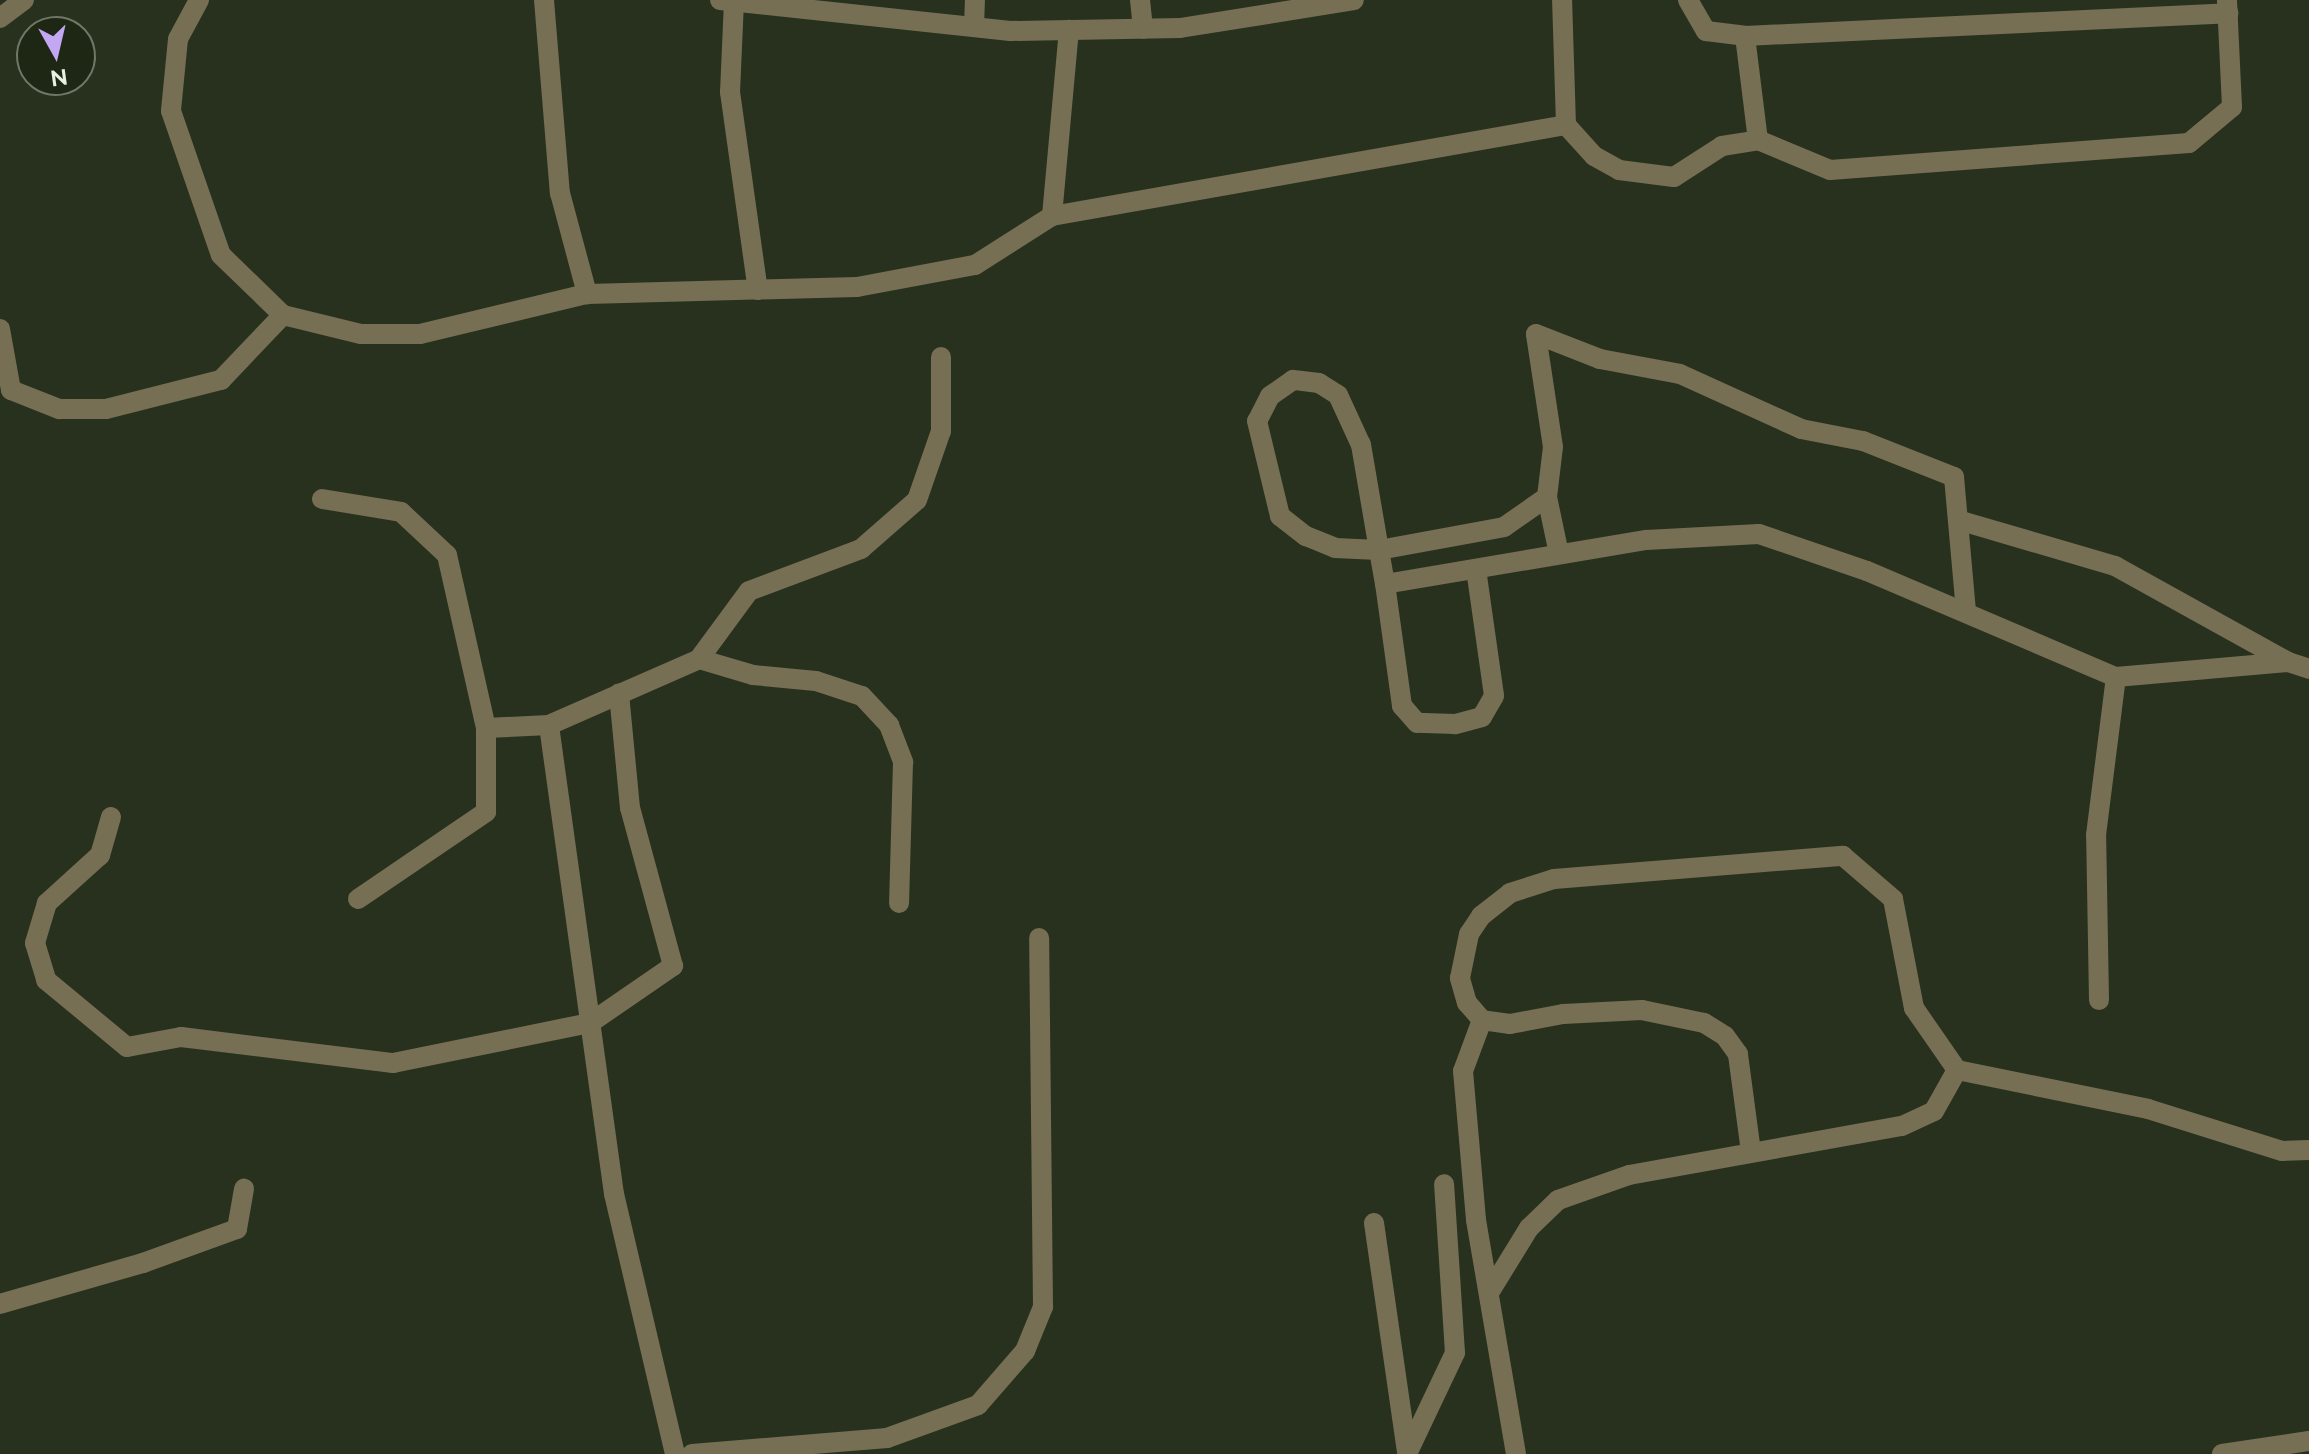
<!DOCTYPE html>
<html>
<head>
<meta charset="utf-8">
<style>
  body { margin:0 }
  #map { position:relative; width:2309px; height:1454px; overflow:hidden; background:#28311e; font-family:Raleway,sans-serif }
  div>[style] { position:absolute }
  .minor>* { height:20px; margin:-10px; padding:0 10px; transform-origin:10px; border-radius:10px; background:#766f53 }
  span { translate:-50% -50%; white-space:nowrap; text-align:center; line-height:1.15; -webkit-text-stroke:6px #1e2714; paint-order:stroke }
  .north { position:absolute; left:16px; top:16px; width:80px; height:80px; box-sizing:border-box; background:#1e2714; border:2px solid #6f7767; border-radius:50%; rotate:172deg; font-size:22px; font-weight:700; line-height:32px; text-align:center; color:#e9efe3 }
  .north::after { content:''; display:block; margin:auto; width:28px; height:36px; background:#c3a7f2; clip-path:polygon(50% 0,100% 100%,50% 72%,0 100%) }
</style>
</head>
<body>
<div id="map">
  <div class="minor">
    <div style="left:199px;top:0;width:44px;rotate:118.3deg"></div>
    <div style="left:178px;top:39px;width:72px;rotate:95.6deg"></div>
    <div style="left:171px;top:111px;width:152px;rotate:70.9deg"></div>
    <div style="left:221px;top:255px;width:86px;rotate:44.1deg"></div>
    <div style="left:283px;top:315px;width:80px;rotate:13.7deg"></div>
    <div style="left:361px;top:334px;width:59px"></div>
    <div style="left:420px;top:334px;width:172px;rotate:-13.5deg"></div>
    <div style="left:587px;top:294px;width:270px;rotate:-1.5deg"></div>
    <div style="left:857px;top:287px;width:120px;rotate:-10.6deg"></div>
    <div style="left:975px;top:265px;width:91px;rotate:-32.5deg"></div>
    <div style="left:1052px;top:216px;width:522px;rotate:-10.04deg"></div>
    <div style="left:1566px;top:125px;width:125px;rotate:-91.8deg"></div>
    <div style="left:544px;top:0;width:194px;rotate:85.3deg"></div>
    <div style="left:560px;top:193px;width:105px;rotate:75deg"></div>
    <div style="left:720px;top:0;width:292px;rotate:6.1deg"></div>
    <div style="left:1010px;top:31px;width:170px;rotate:-1deg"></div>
    <div style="left:1180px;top:28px;width:176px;rotate:-9.1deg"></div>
    <div style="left:1140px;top:0;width:29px;rotate:84deg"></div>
    <div style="left:1688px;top:0;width:36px;rotate:60deg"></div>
    <div style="left:1706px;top:31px;width:39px;rotate:7deg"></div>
    <div style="left:1745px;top:36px;width:105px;rotate:82.9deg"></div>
    <div style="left:734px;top:1px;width:91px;rotate:92.5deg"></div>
    <div style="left:730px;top:92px;width:200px;rotate:82deg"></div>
    <div style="left:0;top:18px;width:30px;rotate:-37deg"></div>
    <div style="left:974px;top:27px;width:27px;rotate:-88deg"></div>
    <div style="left:1745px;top:36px;width:484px;rotate:-2.7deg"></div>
    <div style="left:1566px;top:125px;width:42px;rotate:47.9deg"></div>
    <div style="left:1594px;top:156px;width:29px;rotate:29deg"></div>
    <div style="left:1619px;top:170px;width:55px;rotate:7.3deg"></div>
    <div style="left:1674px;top:177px;width:57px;rotate:-32.9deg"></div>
    <div style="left:1722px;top:146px;width:36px;rotate:-9deg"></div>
    <div style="left:1758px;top:140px;width:78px;rotate:22.6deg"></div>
    <div style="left:1830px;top:170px;width:360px;rotate:-4.3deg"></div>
    <div style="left:2189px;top:143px;width:56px;rotate:-39.9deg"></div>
    <div style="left:2232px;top:107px;width:107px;rotate:-92.7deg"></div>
    <div style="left:1052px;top:216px;width:187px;rotate:-84.8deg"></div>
    <div style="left:0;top:329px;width:62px;rotate:79.8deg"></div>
    <div style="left:11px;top:390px;width:52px;rotate:21.6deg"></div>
    <div style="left:59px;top:409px;width:47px"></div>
    <div style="left:106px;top:409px;width:119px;rotate:-14.2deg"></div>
    <div style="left:221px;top:380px;width:90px;rotate:-46.4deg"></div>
    <div style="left:1547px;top:497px;width:58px;rotate:78.1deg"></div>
    <div style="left:322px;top:499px;width:80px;rotate:9.3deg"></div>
    <div style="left:401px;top:512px;width:63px;rotate:43.1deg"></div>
    <div style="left:447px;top:555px;width:177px;rotate:77.3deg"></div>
    <div style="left:486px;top:728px;width:63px;rotate:-2.7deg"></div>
    <div style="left:1958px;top:520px;width:164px;rotate:16.3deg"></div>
    <div style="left:2115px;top:566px;width:198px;rotate:29deg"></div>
    <div style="left:1476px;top:569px;width:128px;rotate:81.9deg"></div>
    <div style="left:1494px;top:696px;width:24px;rotate:120deg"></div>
    <div style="left:1482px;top:717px;width:28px;rotate:165deg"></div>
    <div style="left:1455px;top:724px;width:38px;rotate:-178deg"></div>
    <div style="left:1417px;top:723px;width:23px;rotate:-131deg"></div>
    <div style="left:1402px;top:706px;width:123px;rotate:-97.9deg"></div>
    <div style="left:1385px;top:584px;width:35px;rotate:-100deg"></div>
    <div style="left:1379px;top:550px;width:107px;rotate:-99.7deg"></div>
    <div style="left:1361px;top:445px;width:55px;rotate:-114.7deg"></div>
    <div style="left:1338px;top:395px;width:22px;rotate:-148deg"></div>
    <div style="left:1319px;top:383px;width:26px;rotate:-173deg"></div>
    <div style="left:1293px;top:380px;width:28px;rotate:145deg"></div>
    <div style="left:1270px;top:396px;width:28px;rotate:117deg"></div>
    <div style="left:1257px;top:421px;width:98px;rotate:76.4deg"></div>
    <div style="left:1280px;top:516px;width:33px;rotate:38deg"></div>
    <div style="left:1306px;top:536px;width:31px;rotate:22deg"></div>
    <div style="left:1335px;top:548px;width:44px;rotate:2.6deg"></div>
    <div style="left:1379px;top:550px;width:127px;rotate:-10.4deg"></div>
    <div style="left:1504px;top:527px;width:52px;rotate:-34.9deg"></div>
    <div style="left:1547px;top:497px;width:50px;rotate:-83.2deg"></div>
    <div style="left:1553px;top:447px;width:114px;rotate:-98.6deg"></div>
    <div style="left:1536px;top:334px;width:69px;rotate:21.3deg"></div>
    <div style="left:1600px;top:359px;width:81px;rotate:10.6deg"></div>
    <div style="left:1680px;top:374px;width:133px;rotate:24.4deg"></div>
    <div style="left:1801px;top:429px;width:63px;rotate:11deg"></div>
    <div style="left:1863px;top:441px;width:98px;rotate:21.6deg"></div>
    <div style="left:1954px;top:477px;width:136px;rotate:84.9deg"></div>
    <div style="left:1385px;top:584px;width:265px;rotate:-9.6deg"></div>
    <div style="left:1646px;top:540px;width:113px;rotate:-3deg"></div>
    <div style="left:1759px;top:534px;width:114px;rotate:18.9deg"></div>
    <div style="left:1867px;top:571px;width:271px;rotate:23.1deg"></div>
    <div style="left:2116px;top:677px;width:173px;rotate:-5deg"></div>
    <div style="left:2288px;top:662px;width:22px;rotate:18deg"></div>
    <div style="left:699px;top:659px;width:84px;rotate:-53.7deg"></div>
    <div style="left:749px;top:591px;width:120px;rotate:-20.6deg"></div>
    <div style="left:861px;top:549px;width:74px;rotate:-41.2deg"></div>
    <div style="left:917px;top:500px;width:73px;rotate:-70.8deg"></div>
    <div style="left:941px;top:431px;width:74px;rotate:-90deg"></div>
    <div style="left:111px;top:817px;width:40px;rotate:106deg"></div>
    <div style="left:100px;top:855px;width:72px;rotate:137.8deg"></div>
    <div style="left:47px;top:903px;width:42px;rotate:106.7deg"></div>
    <div style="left:35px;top:943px;width:39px;rotate:73deg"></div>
    <div style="left:46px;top:980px;width:105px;rotate:39.6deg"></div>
    <div style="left:127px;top:1047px;width:55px;rotate:-10.5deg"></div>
    <div style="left:181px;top:1037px;width:214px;rotate:7deg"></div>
    <div style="left:393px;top:1063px;width:201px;rotate:-11.5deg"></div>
    <div style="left:590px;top:1023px;width:101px;rotate:-34.5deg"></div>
    <div style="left:673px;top:966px;width:164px;rotate:-105.2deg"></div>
    <div style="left:630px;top:808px;width:115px;rotate:-95.5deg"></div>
    <div style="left:358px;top:899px;width:155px;rotate:-34.2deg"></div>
    <div style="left:486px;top:812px;width:84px;rotate:-90deg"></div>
    <div style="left:2099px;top:1000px;width:165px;rotate:-91deg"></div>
    <div style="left:2096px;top:835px;width:159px;rotate:-82.8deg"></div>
    <div style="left:1482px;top:1020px;width:54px;rotate:110.4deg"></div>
    <div style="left:1463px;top:1071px;width:150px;rotate:85deg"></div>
    <div style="left:1476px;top:1220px;width:237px;rotate:80.3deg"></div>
    <div style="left:1751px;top:1152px;width:99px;rotate:-97.6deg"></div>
    <div style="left:1738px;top:1054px;width:22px;rotate:-126deg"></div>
    <div style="left:1725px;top:1036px;width:25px;rotate:-148deg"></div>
    <div style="left:1704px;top:1023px;width:63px;rotate:-168.2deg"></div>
    <div style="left:1642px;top:1010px;width:79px;rotate:177.1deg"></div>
    <div style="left:1563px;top:1014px;width:54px;rotate:169.3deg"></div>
    <div style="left:1510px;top:1024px;width:28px;rotate:-172deg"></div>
    <div style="left:1482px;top:1020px;width:23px;rotate:-131deg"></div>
    <div style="left:1467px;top:1003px;width:26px;rotate:-106deg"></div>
    <div style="left:1460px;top:978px;width:45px;rotate:-78.4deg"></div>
    <div style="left:1469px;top:934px;width:22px;rotate:-56deg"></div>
    <div style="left:1481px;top:916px;width:37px;rotate:-38deg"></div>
    <div style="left:1510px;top:893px;width:46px;rotate:-17.7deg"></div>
    <div style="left:1554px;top:879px;width:290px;rotate:-4.6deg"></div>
    <div style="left:1843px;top:856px;width:66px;rotate:40.7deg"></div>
    <div style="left:1893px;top:899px;width:111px;rotate:79.1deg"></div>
    <div style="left:1914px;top:1008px;width:75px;rotate:55.3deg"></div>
    <div style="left:1957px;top:1070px;width:195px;rotate:11.5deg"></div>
    <div style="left:2148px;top:1109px;width:140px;rotate:17.4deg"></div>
    <div style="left:2282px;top:1151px;width:27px;rotate:-2deg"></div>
    <div style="left:1374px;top:1223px;width:231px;rotate:81.8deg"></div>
    <div style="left:1489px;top:1293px;width:76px;rotate:-58.4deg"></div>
    <div style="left:1529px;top:1228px;width:40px;rotate:-44deg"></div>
    <div style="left:1558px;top:1200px;width:75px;rotate:-19.4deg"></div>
    <div style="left:1629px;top:1175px;width:277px;rotate:-10.2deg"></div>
    <div style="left:1902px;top:1126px;width:35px;rotate:-25deg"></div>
    <div style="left:1934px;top:1111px;width:47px;rotate:-60.7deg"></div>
    <div style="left:0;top:1304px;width:149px;rotate:-16deg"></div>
    <div style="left:143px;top:1263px;width:100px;rotate:-19.9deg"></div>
    <div style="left:237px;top:1229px;width:41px;rotate:-80.1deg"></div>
    <div style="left:675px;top:1454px;width:267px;rotate:-103.2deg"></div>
    <div style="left:614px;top:1194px;width:473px;rotate:-97.9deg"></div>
    <div style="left:549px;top:725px;width:164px;rotate:-23.7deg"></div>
    <div style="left:699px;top:659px;width:56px;rotate:16.5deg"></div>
    <div style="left:753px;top:675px;width:63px;rotate:5.4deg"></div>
    <div style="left:816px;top:681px;width:48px;rotate:18.1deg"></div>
    <div style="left:862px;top:696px;width:40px;rotate:47deg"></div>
    <div style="left:889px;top:725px;width:40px;rotate:69deg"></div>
    <div style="left:903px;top:762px;width:141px;rotate:91.6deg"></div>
    <div style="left:692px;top:1454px;width:196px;rotate:-4.7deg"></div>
    <div style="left:887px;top:1438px;width:97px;rotate:-19.9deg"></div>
    <div style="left:978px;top:1405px;width:72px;rotate:-49deg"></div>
    <div style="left:1025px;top:1351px;width:48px;rotate:-67.8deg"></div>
    <div style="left:1043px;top:1307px;width:369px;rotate:-90.6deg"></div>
    <div style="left:1407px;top:1454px;width:112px;rotate:-64.6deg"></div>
    <div style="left:1455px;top:1353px;width:169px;rotate:-93.7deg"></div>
    <div style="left:2222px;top:1454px;width:88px;rotate:-8.5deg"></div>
  </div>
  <div class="north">N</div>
</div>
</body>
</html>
